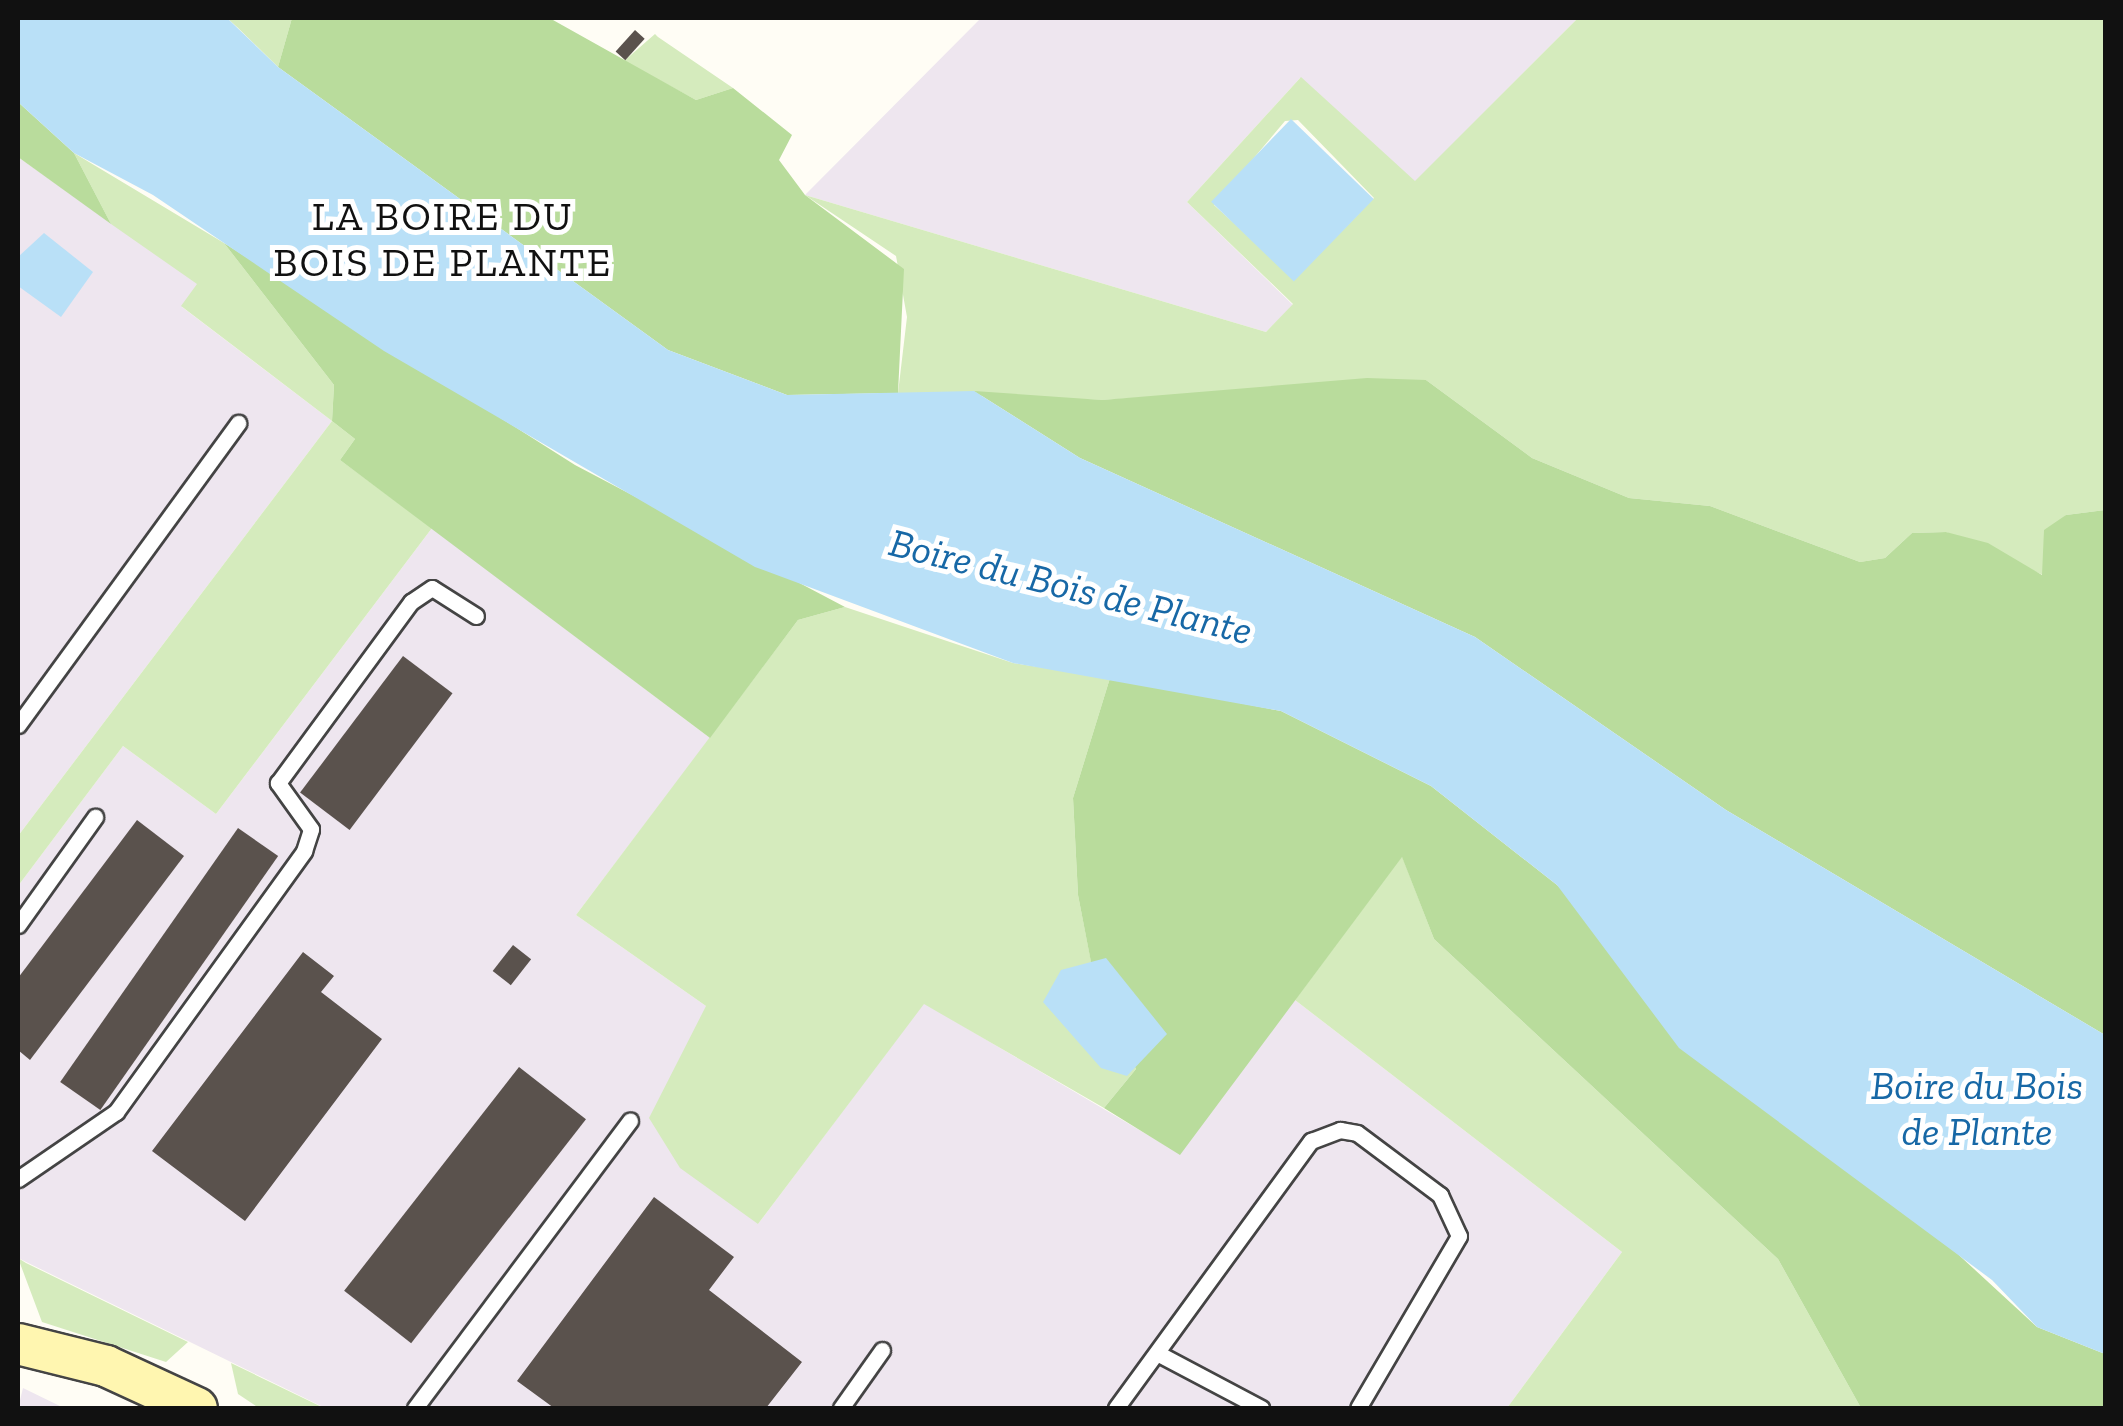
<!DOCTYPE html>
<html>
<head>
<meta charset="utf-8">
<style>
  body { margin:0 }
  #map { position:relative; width:2123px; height:1426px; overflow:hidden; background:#fffdf5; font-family:"Zilla Slab",serif }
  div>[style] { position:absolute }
  .industrial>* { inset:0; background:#eee6ef }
  .green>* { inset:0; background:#d5ebbd }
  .forest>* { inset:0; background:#b9dc9c }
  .water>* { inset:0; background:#b9e0f7; transform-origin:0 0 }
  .building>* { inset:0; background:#5a524d; transform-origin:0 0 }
  .roads { filter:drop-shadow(2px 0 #444) drop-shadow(-2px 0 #444) drop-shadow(0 2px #444) drop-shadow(0 -2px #444) }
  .lane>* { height:15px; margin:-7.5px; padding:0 7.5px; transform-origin:7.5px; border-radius:7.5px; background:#fff }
  .secondary>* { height:40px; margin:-20px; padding:0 20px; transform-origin:20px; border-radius:20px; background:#fff6b0 }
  span { translate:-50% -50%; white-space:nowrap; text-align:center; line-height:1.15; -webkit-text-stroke:10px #fff; paint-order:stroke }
  .neighbourhood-label { font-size:40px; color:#111; letter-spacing:2.5px }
  .water-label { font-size:40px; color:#1768a6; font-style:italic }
  .frame { position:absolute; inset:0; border:20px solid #111; pointer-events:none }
</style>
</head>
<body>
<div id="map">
  <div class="industrial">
    <div style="clip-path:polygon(981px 18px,1578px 18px,1415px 182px,1300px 78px,1187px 202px,1293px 305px,1266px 332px,805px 195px)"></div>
    <div style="clip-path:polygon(18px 157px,198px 284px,182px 307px,332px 421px,18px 836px)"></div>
    <div style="clip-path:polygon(432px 528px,710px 738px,576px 915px,706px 1006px,758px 1224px,924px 1003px,1180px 1154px,1295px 1000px,1622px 1252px,1507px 1408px,325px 1408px,18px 1258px,18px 886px,123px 746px,216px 814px)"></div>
    <div style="clip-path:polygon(23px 1388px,64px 1408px,18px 1408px)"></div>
  </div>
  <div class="green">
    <div style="clip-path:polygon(227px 18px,292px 18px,278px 67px,237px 27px)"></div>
    <div style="clip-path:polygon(evenodd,1578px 18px,2105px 18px,2105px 510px,2066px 515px,2044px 550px,2043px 575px,1946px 532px,1912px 533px,1885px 558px,1860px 562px,1710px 506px,1629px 498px,1532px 458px,1426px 380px,1102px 400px,898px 393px,907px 317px,896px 256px,805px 195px,1266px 332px,1293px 304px,1187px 202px,1301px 77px,1415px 181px,1578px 18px,1298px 120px,1374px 198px,1295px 279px,1214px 205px,1285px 121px,1298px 120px)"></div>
    <div style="clip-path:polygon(655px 34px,658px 37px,733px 88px,696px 100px,624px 61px)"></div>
    <div style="clip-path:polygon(74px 153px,224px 243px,334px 385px,332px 421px,355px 439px,340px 460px,432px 528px,216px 814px,123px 746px,18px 886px,18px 836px,332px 421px,181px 306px,197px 284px,111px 224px)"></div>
    <div style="clip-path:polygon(845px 607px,1013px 663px,1110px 678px,1073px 798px,1078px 895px,1096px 987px,1136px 1069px,1104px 1108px,924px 1004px,758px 1224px,680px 1168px,649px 1118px,706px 1006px,576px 915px,798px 620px)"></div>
    <div style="clip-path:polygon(1402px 856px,1434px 939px,1778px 1259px,1861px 1408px,1507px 1408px,1622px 1252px,1295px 1000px)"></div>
    <div style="clip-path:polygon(18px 1258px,26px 1263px,188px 1342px,166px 1362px,42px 1322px)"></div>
    <div style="clip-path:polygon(231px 1363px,324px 1408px,259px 1408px,238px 1394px)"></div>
  </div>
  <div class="forest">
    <div style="clip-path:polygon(292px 18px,553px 20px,696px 100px,733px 88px,792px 135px,779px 160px,805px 195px,904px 269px,898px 393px,787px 395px,668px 350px,278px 67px)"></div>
    <div style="clip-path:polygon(18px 102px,74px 153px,111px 224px,18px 157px)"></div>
    <div style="clip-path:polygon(224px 243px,575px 465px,845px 607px,798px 620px,710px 738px,340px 460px,355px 439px,332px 421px,334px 385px)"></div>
    <div style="clip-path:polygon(1367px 378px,1426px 380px,1532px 458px,1629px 498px,1710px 506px,1860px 562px,1885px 558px,1912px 533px,1946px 532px,1988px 543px,2042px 575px,2044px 530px,2066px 515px,2105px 510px,2105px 1035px,1726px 810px,1475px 637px,1080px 458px,974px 391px,1102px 400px)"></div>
    <div style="clip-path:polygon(1110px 678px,1281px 711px,1431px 786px,1557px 885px,2037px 1327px,2105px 1354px,2105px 1408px,1861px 1408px,1778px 1259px,1434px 939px,1402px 857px,1180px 1155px,1104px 1108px,1136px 1069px,1096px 988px,1078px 895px,1073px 798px)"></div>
  </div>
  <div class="water">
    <div style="clip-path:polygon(18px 18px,227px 18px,278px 67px,668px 350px,787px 395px,974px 391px,1080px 458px,1475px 637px,1726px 810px,2105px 1035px,2105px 1354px,2037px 1327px,1992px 1280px,1679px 1048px,1557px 885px,1431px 786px,1281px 711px,1013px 663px,755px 567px,384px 351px,153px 195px,74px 153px,18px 102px)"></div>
    <div style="left:1291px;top:119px;width:115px;height:115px;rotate:44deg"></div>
    <div style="clip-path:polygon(44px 233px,93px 272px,61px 317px,18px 286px,18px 257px)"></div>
    <div style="clip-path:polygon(1106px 958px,1167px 1034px,1127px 1076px,1101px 1068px,1043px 1002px,1061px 970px)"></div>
  </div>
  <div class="building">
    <div style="left:635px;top:30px;width:13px;height:29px;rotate:42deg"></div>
    <div style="left:403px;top:656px;width:62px;height:171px;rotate:37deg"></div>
    <div style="clip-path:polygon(137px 820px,184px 856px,30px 1060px,18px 1050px,18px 978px)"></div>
    <div style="left:238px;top:828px;width:49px;height:310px;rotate:35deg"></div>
    <div style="left:513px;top:945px;width:23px;height:33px;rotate:38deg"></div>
    <div style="clip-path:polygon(303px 952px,334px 976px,321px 992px,382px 1039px,245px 1221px,152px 1151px)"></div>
    <div style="left:519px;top:1067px;width:85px;height:284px;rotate:38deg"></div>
    <div style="clip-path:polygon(654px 1197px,734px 1257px,709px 1290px,802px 1362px,766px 1408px,554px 1408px,517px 1381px)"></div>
  </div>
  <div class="roads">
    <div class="lane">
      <div style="left:18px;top:725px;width:374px;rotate:-53.9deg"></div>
      <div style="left:18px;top:925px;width:133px;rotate:-54.5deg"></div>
      <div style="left:18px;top:1179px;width:119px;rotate:-34.4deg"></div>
      <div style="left:116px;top:1112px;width:322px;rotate:-54.2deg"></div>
      <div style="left:304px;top:851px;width:23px;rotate:-72deg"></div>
      <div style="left:311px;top:829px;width:57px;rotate:-125.7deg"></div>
      <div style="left:278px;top:783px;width:225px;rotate:-53.7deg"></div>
      <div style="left:411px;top:602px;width:25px;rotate:-34deg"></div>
      <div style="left:432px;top:588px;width:52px;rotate:32.5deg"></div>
      <div style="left:1157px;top:1353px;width:118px;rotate:27.9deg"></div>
      <div style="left:415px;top:1408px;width:359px;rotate:-53.2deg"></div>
      <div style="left:841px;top:1408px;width:71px;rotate:-54.7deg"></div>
      <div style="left:1116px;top:1408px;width:331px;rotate:-53.9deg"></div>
      <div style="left:1311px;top:1141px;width:31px;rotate:-21deg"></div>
      <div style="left:1340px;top:1130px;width:17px;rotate:10deg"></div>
      <div style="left:1357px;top:1133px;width:104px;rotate:36.8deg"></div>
      <div style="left:1440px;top:1195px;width:45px;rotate:65.1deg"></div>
      <div style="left:1459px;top:1236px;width:199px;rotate:120.4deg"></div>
    </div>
    <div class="secondary">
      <div style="left:18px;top:1344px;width:91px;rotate:14deg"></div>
      <div style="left:106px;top:1366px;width:100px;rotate:24.8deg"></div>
    </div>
  </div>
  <div class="neighbourhood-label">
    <span style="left:443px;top:239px">LA BOIRE DU<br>BOIS DE PLANTE</span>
  </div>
  <div class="water-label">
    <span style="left:1071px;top:586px;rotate:14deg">Boire du Bois de Plante</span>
    <span style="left:1977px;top:1108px">Boire du Bois<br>de Plante</span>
  </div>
  <div class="frame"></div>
</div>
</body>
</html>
